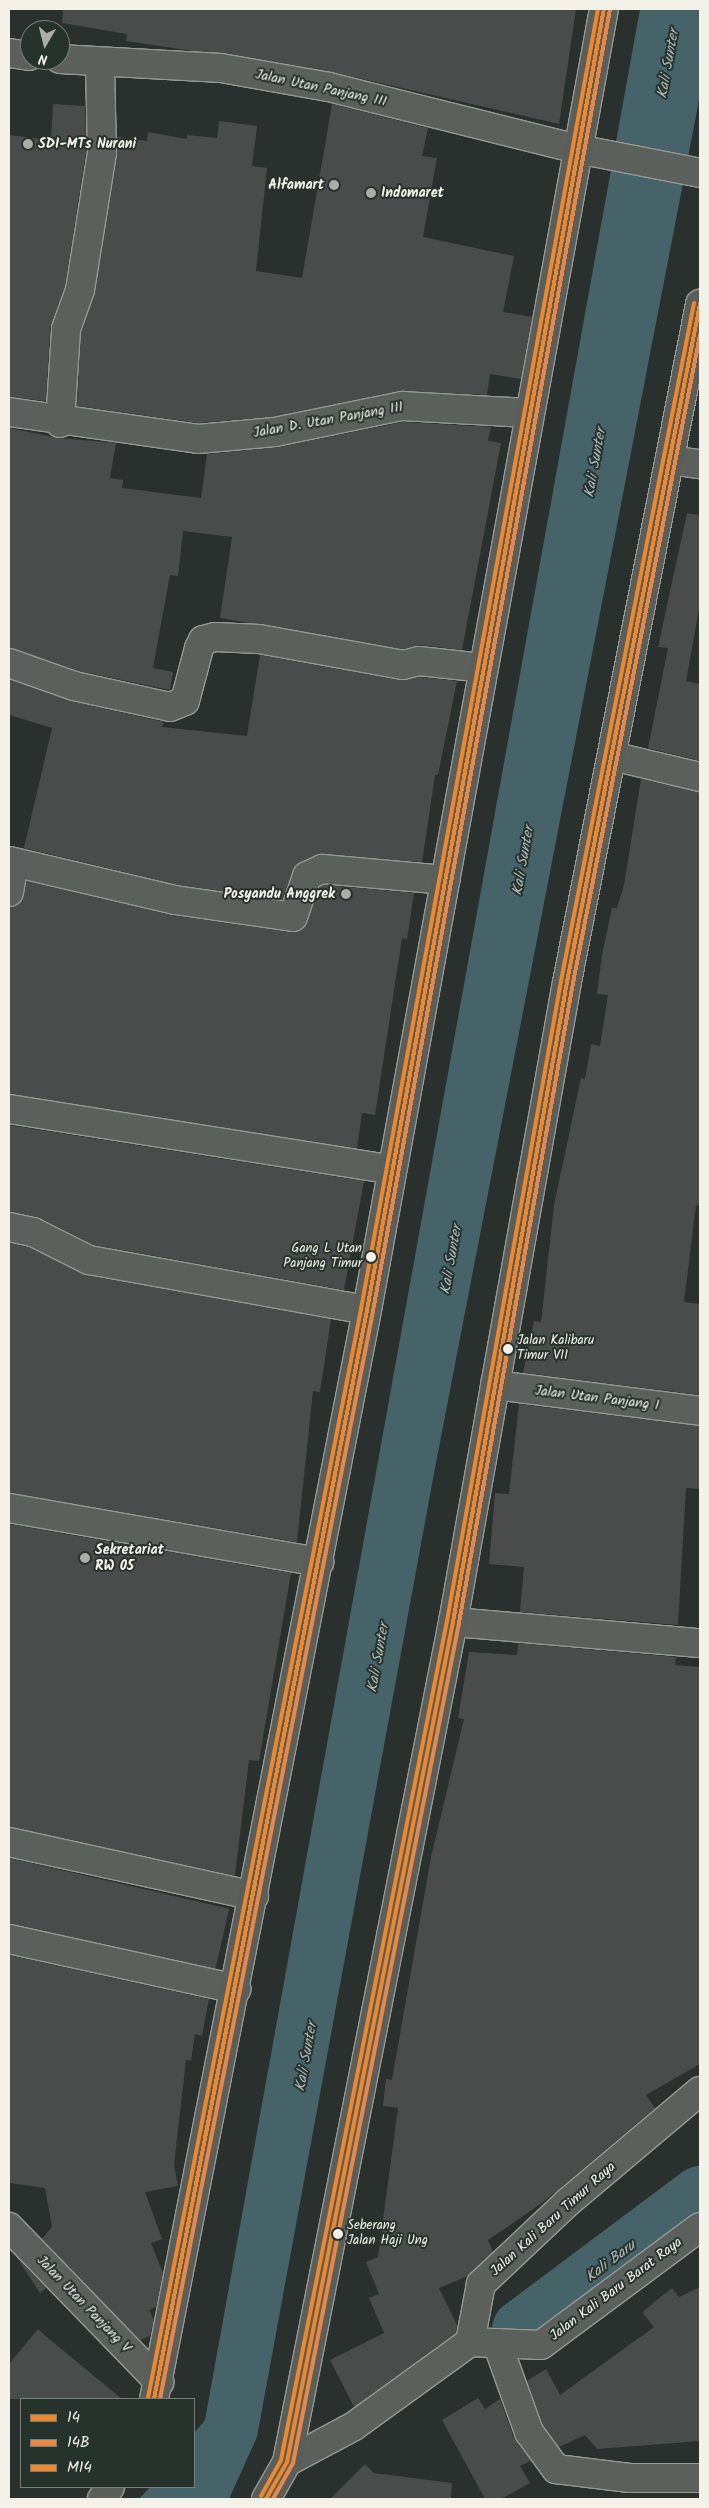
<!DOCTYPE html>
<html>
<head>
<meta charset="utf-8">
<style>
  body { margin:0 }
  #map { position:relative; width:709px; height:2508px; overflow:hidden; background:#29302d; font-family:Kalam,sans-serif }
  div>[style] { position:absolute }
  .water>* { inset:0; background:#456369 }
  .river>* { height:58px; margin:-29px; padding:0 29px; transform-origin:29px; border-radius:29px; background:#456369 }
  .building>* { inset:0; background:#494c4b; transform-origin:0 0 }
  .roads { filter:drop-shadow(1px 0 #969996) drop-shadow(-1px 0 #969996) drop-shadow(0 1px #969996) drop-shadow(0 -1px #969996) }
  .street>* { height:28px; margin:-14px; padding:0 14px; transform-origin:14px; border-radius:14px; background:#5c605c }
  .secondary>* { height:28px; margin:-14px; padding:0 14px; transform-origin:14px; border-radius:14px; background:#5c605c }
  .primary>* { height:28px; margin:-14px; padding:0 14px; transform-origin:14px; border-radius:14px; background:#5b5d58 }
  .bus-1>* { height:4px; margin:-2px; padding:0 2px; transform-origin:2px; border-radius:2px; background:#ed882e }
  .bus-2>* { height:4px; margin:-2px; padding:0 2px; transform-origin:2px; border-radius:2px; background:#e68948 }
  .bus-3>* { height:4px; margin:-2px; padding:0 2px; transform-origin:2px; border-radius:2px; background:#ed882e }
  .dots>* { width:14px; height:14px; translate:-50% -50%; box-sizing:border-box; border:2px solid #26332d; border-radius:50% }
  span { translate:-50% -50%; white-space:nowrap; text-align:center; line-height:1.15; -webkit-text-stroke:4px #26332d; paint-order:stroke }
  .bus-label { font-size:13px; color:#f4f1e8 }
  .right { translate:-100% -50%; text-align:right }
  .left { translate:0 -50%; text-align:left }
  .street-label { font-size:14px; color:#f4f1e8 }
  .poi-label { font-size:14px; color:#f4f1e8; font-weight:700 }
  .water-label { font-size:15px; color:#afbab8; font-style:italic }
  .frame { position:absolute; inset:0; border:10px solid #f4f1e8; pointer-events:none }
  .legend { position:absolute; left:20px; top:2398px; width:175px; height:90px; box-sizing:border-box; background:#26332d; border:1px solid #787f78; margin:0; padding:6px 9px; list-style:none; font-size:15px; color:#f4f1e8 }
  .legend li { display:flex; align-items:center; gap:10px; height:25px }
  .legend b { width:25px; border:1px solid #787f78 }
  .north { position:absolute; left:20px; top:20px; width:50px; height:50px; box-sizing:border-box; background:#26332d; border:1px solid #787f78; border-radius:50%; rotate:188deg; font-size:14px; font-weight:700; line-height:20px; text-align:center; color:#f4f1e8 }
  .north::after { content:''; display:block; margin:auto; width:18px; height:22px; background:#adada7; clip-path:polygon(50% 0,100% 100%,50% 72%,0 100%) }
</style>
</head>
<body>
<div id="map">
  <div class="water">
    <div style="clip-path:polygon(640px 9px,700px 9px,700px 95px,435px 1468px,257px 2437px,229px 2499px,139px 2499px,150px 2487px,194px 2487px,194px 2433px,205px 2420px)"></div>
  </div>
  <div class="river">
    <div style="left:521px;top:2329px;width:224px;rotate:-36.8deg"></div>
  </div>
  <div class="building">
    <div style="clip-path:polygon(63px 9px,576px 9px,559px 124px,332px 72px,126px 41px,127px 34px,62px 23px)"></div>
    <div style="clip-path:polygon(53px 104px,85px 106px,86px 152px,65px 286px,50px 328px,46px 401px,9px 397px,9px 135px,51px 140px)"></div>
    <div style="clip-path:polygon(332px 104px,428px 128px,422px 156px,437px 158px,423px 237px,514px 256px,503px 312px,532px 317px,521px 379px,490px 374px,487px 395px,399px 391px,273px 417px,198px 423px,77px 406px,81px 332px,95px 292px,117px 137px,147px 141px,148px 132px,187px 139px,187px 135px,217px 138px,219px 121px,257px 126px,252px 166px,267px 168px,256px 271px,302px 278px)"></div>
    <div style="clip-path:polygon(403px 422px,491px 427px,488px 441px,501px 443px,462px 650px,421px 645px,402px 649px,220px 618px,232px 537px,183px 531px,178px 576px,170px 575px,153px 668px,173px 672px,170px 690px,78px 671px,9px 648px,9px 428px,59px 438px,116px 443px,110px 478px,123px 480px,122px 488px,201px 498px,207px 454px,278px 447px)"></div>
    <div style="clip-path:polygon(687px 513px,700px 515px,700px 604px,686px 681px,700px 684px,700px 761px,648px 748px,668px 648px,658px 647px)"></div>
    <div style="clip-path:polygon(260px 655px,400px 680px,420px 677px,457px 681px,438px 775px,435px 775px,422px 862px,316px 855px,295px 866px,282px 900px,178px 885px,24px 848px,52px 728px,9px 715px,9px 679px,71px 701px,164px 722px,162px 727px,247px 736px)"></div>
    <div style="clip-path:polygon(641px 779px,700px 792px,700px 1206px,696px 1205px,684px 1302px,700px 1304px,700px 1395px,523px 1373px,534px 1321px,541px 1322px,554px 1205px,581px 1078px,585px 1079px,591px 1044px,600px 1046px,608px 995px,597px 994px,602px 955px,612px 908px,617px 908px,624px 885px)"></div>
    <div style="clip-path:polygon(27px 881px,171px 915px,291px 932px,304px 928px,320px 887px,325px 885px,414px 893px,407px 939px,402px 938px,375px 1115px,362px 1113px,357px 1149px,9px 1094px,9px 914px,10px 907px,21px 902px)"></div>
    <div style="clip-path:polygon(9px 1125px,364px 1181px,344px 1290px,94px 1245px,40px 1218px,9px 1212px)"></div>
    <div style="clip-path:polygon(9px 1243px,28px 1247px,86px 1275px,331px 1319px,320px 1392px,313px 1391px,297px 1542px,9px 1493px)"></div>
    <div style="clip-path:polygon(519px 1404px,700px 1426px,700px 1489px,686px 1488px,678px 1625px,520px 1612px,524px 1567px,489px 1564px,495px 1493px,509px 1494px)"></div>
    <div style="clip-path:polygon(9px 1524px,291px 1573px,259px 1761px,249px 1760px,235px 1876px,9px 1827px)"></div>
    <div style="clip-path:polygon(518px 1643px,676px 1657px,675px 1665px,700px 1667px,700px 2064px,646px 2095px,655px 2108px,542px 2203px,488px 2240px,493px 2252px,468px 2276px,439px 2288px,457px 2325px,456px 2333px,354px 2407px,330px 2360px,384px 2333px,369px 2298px,379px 2294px,366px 2262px,378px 2257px,398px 2108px,383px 2106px,386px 2079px,392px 2080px,431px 1857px,464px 1719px,458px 1718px,469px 1652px,517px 1655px)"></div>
    <div style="left:9px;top:1858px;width:226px;height:66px;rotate:13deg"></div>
    <div style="clip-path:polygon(9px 1955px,209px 1999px,202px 2036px,195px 2034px,191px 2061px,186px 2060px,174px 2165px,178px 2186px,145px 2192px,162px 2239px,151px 2243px,163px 2273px,156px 2307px,149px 2310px,154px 2320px,150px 2336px,140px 2340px,42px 2239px,52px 2227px,45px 2188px,9px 2183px)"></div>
    <div style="clip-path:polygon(17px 2258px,46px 2288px,40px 2293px)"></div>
    <div style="clip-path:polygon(700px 2287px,700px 2441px,597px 2449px,585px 2435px,559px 2447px,543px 2425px,527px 2381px,546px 2369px,560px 2395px,654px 2327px,642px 2312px,672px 2288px,679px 2297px)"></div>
    <div style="clip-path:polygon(38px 2329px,48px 2338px,122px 2399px,9px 2399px,9px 2364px)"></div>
    <div style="clip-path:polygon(478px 2398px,485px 2409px,500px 2399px,514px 2438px,531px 2461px,520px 2466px,530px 2483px,501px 2499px,485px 2499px,442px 2420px)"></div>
    <div style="clip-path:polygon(365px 2464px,374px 2473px,452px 2483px,451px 2499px,330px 2499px)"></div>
  </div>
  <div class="roads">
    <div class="street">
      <div style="left:9px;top:53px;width:21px;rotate:8deg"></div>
      <div style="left:60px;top:59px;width:161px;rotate:3.2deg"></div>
      <div style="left:221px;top:68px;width:110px;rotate:10deg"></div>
      <div style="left:329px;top:87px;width:256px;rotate:14deg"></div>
      <div style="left:9px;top:412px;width:191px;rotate:8.1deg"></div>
      <div style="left:198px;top:439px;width:77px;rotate:-5.2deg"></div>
      <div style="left:275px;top:432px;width:130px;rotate:-11.6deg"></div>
      <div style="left:402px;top:406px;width:127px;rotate:3.2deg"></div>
      <div style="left:60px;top:423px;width:94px;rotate:-86.3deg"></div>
      <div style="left:66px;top:329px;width:41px;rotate:-70.3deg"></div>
      <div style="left:80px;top:290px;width:139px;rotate:-80.9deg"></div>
      <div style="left:102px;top:153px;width:90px;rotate:-91.3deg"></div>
      <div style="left:670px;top:460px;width:30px;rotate:8deg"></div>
      <div style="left:9px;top:663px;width:69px;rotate:19.5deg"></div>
      <div style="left:74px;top:686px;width:98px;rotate:12.3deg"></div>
      <div style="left:170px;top:707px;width:16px;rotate:-22deg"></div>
      <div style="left:185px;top:701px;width:55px;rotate:-75.2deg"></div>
      <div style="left:199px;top:648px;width:9px;rotate:-63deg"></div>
      <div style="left:203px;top:640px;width:12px;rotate:-14deg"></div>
      <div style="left:215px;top:637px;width:44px;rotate:2.6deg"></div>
      <div style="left:259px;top:639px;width:146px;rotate:10.2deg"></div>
      <div style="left:403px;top:665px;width:16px;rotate:-14deg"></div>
      <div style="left:419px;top:661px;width:64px;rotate:6.2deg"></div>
      <div style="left:612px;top:756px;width:90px;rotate:13.4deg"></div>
      <div style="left:9px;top:861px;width:171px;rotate:13.2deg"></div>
      <div style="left:175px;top:900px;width:119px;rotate:8.2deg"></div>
      <div style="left:293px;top:917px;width:43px;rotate:-71.1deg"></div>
      <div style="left:307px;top:876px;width:17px;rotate:-25deg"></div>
      <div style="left:322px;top:869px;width:124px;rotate:5.1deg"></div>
      <div style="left:9px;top:892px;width:29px;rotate:-80deg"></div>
      <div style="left:9px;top:1109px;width:388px;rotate:9deg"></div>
      <div style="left:9px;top:1227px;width:25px;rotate:12deg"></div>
      <div style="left:33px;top:1232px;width:63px;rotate:26.6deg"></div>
      <div style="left:89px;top:1260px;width:282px;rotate:10.2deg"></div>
      <div style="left:495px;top:1385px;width:207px;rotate:7.2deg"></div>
      <div style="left:9px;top:1508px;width:315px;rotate:9.9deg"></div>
      <div style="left:453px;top:1622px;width:248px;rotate:4.9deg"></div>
      <div style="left:9px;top:1842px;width:251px;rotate:12.4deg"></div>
      <div style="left:9px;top:1939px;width:233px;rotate:12.4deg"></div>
      <div style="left:9px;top:2227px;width:216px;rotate:45.9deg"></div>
      <div style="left:497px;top:2343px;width:95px;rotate:70.2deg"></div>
      <div style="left:529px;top:2432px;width:46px;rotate:53.9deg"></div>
      <div style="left:556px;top:2469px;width:74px;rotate:7deg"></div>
      <div style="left:629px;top:2478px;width:71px"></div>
    </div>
    <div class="secondary">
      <div style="left:577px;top:149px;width:125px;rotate:11deg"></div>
      <div style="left:470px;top:2342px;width:71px;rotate:2.4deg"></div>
      <div style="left:541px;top:2345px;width:198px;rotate:-36.6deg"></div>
      <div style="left:287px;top:2462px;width:76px;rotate:-28.2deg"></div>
      <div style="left:354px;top:2426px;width:143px;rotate:-35.9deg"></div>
      <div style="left:470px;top:2342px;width:59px;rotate:-79.3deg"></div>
      <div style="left:481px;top:2284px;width:120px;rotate:-43.3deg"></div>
      <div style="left:568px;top:2202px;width:172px;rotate:-40.1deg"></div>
    </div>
    <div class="primary">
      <div style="left:154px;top:2399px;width:1110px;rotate:-78.93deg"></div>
      <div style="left:367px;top:1310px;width:1322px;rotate:-79.68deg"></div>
      <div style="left:102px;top:2499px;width:14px;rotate:-56deg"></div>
      <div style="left:266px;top:2499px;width:43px;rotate:-60.4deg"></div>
      <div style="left:287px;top:2462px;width:856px;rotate:-78.82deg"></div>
      <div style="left:453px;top:1622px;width:650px;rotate:-79.9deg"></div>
      <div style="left:567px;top:982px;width:691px;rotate:-78.9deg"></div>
    </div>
  </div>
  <div class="bus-1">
    <div style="left:154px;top:2399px;width:1110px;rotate:-78.93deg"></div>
    <div style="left:367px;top:1310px;width:1322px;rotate:-79.68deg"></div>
    <div style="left:266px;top:2499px;width:43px;rotate:-60.4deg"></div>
    <div style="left:287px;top:2462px;width:856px;rotate:-78.82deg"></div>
    <div style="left:453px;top:1622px;width:650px;rotate:-79.9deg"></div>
    <div style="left:567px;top:982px;width:691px;rotate:-78.9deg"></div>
  </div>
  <div class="bus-2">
    <div style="left:160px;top:2399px;width:1109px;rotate:-78.92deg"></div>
    <div style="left:373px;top:1311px;width:1322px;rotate:-79.68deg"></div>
    <div style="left:273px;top:2499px;width:41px;rotate:-60.9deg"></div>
    <div style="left:293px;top:2463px;width:856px;rotate:-78.82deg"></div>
    <div style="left:459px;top:1623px;width:650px;rotate:-79.9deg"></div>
    <div style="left:573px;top:983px;width:660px;rotate:-78.91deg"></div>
  </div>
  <div class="bus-3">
    <div style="left:148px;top:2398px;width:1110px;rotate:-78.93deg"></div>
    <div style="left:361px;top:1309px;width:1321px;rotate:-79.67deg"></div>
    <div style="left:261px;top:2496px;width:41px;rotate:-60.9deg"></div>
    <div style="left:281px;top:2460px;width:855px;rotate:-78.81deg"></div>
    <div style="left:447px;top:1621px;width:650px;rotate:-79.9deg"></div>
    <div style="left:561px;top:981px;width:691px;rotate:-78.9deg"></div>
  </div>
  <div class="dots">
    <div style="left:28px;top:144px;background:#adada7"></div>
    <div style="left:334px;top:185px;background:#adada7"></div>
    <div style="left:371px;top:193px;background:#adada7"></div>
    <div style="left:346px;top:894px;background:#adada7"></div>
    <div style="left:371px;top:1257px;background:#f4f1e8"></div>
    <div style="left:508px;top:1349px;background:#f4f1e8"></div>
    <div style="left:85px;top:1558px;background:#adada7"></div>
    <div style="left:338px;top:2234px;background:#f4f1e8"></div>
  </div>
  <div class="bus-label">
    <span class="right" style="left:362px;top:1257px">Gang L Utan<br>Panjang Timur</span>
    <span class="left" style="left:517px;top:1349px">Jalan Kalibaru<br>Timur VII</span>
    <span class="left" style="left:347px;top:2234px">Seberang<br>Jalan Haji Ung</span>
  </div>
  <div class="street-label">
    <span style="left:321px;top:88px;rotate:12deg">Jalan Utan Panjang III</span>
    <span style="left:328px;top:420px;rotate:-10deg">Jalan D. Utan Panjang III</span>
    <span style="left:597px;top:1398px;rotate:7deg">Jalan Utan Panjang 1</span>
    <span style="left:553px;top:2219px;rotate:-42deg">Jalan Kali Baru Timur Raya</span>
    <span style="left:616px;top:2289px;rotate:-37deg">Jalan Kali Baru Barat Raya</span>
    <span style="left:84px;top:2304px;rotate:46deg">Jalan Utan Panjang V</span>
  </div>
  <div class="poi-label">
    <span class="left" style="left:38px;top:144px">SDI-MTs Nurani</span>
    <span class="right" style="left:324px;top:185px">Alfamart</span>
    <span class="left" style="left:381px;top:193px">Indomaret</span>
    <span class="right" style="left:335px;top:894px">Posyandu Anggrek</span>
    <span class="left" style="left:95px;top:1558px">Sekretariat<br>RW 05</span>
  </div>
  <div class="water-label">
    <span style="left:669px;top:64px;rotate:-80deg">Kali Sunter</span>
    <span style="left:596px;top:463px;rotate:-80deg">Kali Sunter</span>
    <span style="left:524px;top:861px;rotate:-80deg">Kali Sunter</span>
    <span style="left:452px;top:1260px;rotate:-80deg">Kali Sunter</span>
    <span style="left:379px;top:1658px;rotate:-80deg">Kali Sunter</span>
    <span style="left:307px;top:2057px;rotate:-80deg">Kali Sunter</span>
    <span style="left:611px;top:2262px;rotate:-37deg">Kali Baru</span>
  </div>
  <div class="frame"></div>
  <ul class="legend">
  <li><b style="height:6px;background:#ed882e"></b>14</li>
  <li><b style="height:6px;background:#e68948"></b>14B</li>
  <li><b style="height:6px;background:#ed882e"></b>M14</li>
  </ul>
  <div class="north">N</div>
</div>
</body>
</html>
